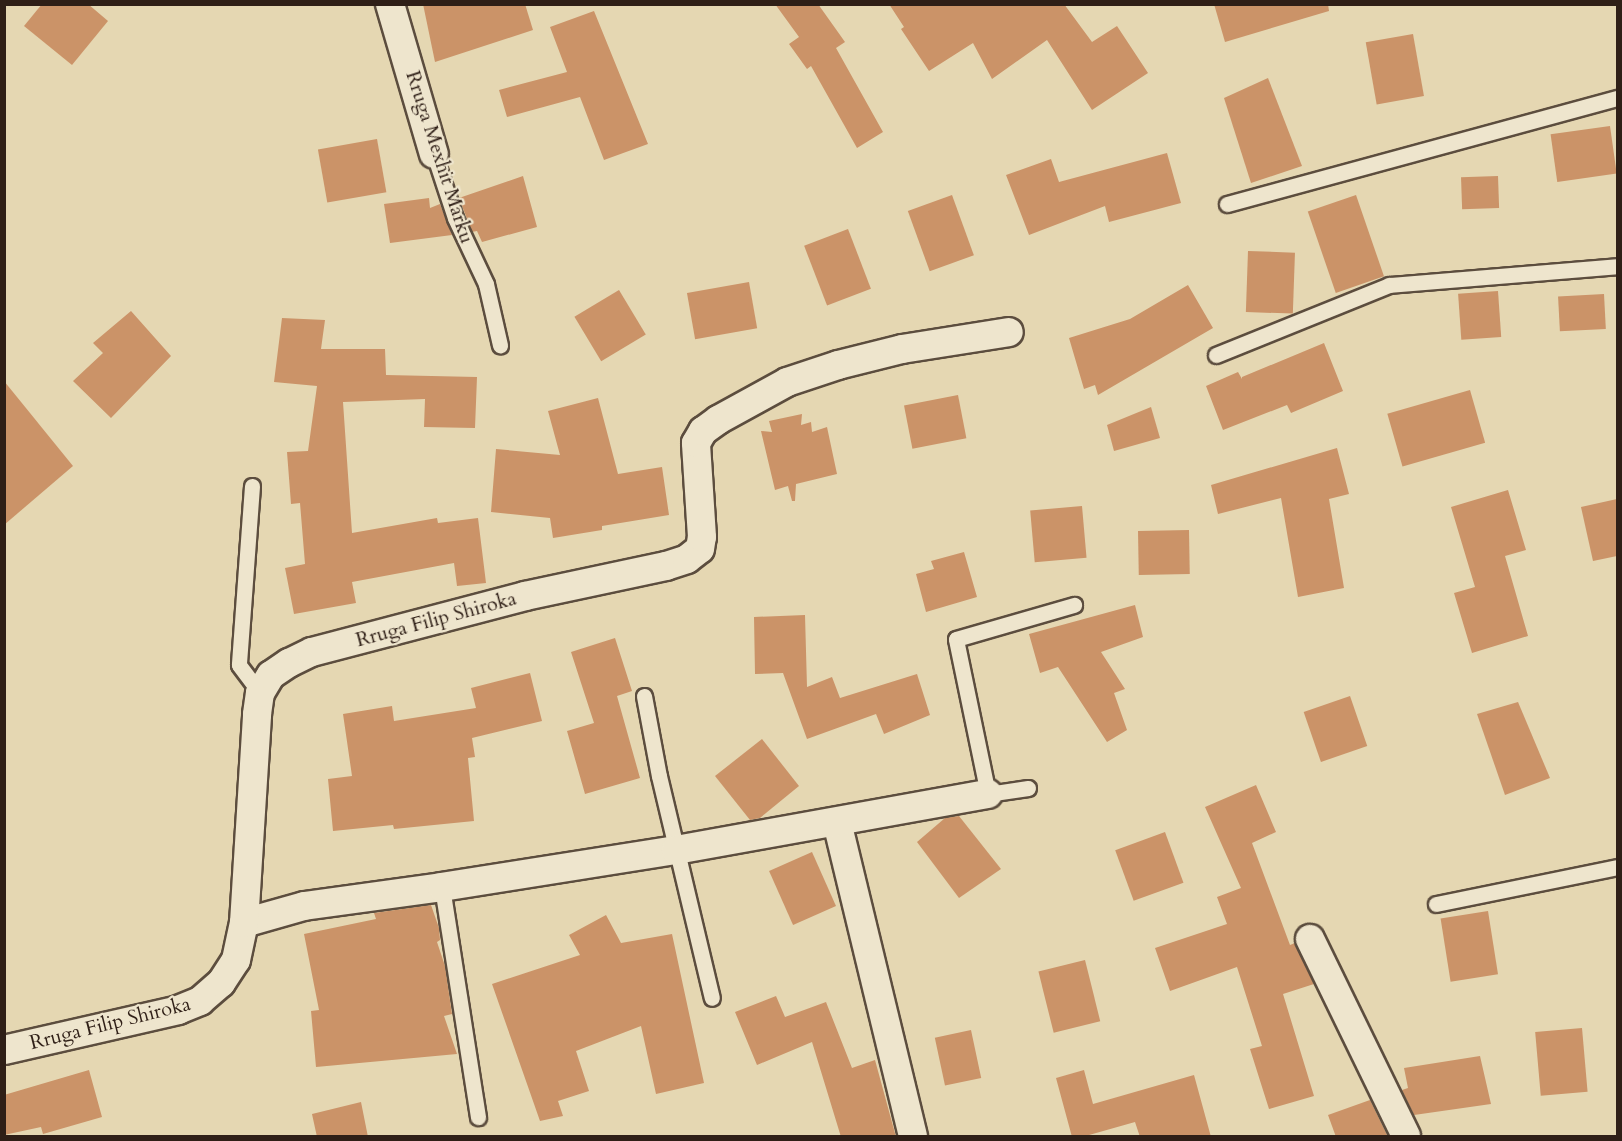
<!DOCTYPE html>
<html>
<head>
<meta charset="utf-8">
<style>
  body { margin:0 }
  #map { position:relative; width:1622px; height:1141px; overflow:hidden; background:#e5d7b2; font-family:Cardo,serif }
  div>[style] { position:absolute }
  .building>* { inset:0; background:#cb9368; transform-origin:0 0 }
  .roads { filter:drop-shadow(2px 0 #5c4d3e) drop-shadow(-2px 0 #5c4d3e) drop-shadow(0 2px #5c4d3e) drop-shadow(0 -2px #5c4d3e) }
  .service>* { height:15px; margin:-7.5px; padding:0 7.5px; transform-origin:7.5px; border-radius:7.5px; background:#eee5cd }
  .minor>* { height:28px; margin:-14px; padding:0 14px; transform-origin:14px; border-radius:14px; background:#eee5cd }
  span { translate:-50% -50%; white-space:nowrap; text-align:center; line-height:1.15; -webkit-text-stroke:4.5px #eee5cd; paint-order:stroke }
  .street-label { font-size:20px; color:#2f1f17 }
  .frame { position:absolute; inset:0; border:6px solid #2f1f17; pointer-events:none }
</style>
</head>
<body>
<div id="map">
  <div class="building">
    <div style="clip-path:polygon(42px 4px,88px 4px,108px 21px,72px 65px,24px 26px)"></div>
    <div style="clip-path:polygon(423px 4px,525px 4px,533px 30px,435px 62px)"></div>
    <div style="clip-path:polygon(775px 4px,818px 4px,845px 42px,836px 48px,883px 132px,857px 148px,811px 66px,807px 69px,789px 44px,799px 37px)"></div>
    <div style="clip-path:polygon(889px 4px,1064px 4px,1092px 42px,1117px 26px,1148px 73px,1092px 110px,1047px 40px,992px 79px,973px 43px,929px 71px,901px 29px,904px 27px)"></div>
    <div style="clip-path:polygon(1214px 4px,1328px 4px,1329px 11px,1225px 42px)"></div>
    <div style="clip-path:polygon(594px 11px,648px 144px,604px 160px,580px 97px,507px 117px,499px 90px,567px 72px,550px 27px)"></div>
    <div style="left:1413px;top:34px;width:63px;height:48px;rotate:80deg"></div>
    <div style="clip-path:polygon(1268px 78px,1302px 166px,1251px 183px,1224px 98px)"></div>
    <div style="left:1610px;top:126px;width:48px;height:60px;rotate:82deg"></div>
    <div style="left:377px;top:139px;width:54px;height:60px;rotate:80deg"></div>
    <div style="clip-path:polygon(1167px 153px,1181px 203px,1109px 222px,1105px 206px,1029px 235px,1006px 175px,1051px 159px,1059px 182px)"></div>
    <div style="clip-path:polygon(523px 176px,537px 227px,482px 242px,477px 231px,472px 232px,459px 198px)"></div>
    <div style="left:1498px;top:176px;width:32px;height:37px;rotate:88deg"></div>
    <div style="left:952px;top:195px;width:64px;height:47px;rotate:70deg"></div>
    <div style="left:1356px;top:195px;width:86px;height:51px;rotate:71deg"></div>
    <div style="clip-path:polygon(429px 198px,430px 208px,440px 204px,452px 235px,390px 243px,384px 204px)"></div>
    <div style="left:848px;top:229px;width:64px;height:47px;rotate:69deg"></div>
    <div style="left:1248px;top:251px;width:47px;height:61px;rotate:2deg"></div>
    <div style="left:749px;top:282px;width:47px;height:63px;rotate:80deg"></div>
    <div style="clip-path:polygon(1188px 285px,1213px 328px,1098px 395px,1095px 385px,1084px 389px,1069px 338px,1130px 319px)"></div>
    <div style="left:619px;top:290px;width:52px;height:52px;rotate:59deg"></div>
    <div style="left:1498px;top:291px;width:46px;height:40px;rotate:86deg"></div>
    <div style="left:1604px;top:294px;width:35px;height:46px;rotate:87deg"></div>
    <div style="clip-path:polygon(131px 311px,171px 356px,111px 418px,73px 381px,103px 353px,93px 343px)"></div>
    <div style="clip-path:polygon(282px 318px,325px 320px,321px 349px,385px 349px,386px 375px,477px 377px,475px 428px,424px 427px,425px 399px,343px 402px,352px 533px,437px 518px,438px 523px,478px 518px,486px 583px,457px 586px,454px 563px,352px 582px,356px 603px,294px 614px,285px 568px,305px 564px,300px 503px,291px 504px,287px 452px,308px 451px,317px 386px,274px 382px)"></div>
    <div style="clip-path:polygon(1324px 343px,1343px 391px,1291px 413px,1287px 405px,1223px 430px,1206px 386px,1238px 372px,1242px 379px,1242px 377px)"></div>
    <div style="clip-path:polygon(4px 381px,73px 466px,4px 525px)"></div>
    <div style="left:1470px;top:390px;width:55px;height:86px;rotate:74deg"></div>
    <div style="left:958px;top:395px;width:44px;height:55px;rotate:79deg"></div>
    <div style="clip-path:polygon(598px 398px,618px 474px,662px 467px,669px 515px,602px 526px,602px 530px,553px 538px,550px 518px,491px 512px,496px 449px,560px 455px,548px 411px)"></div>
    <div style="clip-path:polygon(1151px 407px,1160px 438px,1114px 451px,1107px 425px)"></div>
    <div style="clip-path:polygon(802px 414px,801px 425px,811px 422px,812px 432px,827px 427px,837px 474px,796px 484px,795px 501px,792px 501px,788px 486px,775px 490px,761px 431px,772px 432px,769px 421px)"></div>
    <div style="clip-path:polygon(1337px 448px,1349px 494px,1329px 499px,1344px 588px,1298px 597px,1281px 498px,1218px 514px,1211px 485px)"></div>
    <div style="clip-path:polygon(1508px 490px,1526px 550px,1505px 556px,1528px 636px,1472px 653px,1454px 593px,1475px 587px,1451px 507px)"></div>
    <div style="clip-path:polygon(1617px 499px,1617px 556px,1593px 561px,1581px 507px)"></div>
    <div style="left:1082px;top:506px;width:52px;height:52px;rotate:85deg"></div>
    <div style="left:1189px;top:530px;width:44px;height:51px;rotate:89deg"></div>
    <div style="clip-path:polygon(964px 552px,977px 597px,926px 612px,916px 574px,934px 569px,931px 561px)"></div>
    <div style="clip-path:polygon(1135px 605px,1143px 637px,1101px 652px,1125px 689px,1114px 693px,1127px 730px,1107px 742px,1058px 667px,1040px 673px,1029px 634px)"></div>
    <div style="clip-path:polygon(805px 615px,807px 687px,832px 677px,840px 698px,917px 674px,930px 715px,884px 734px,876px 714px,807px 739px,783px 673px,755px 674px,754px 617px)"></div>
    <div style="clip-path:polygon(615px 638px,632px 691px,617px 696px,640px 778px,585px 794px,567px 731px,594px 723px,571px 652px)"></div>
    <div style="clip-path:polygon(530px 673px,542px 721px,472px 738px,475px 757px,468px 758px,474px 821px,394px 829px,393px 825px,333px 831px,328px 779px,352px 776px,343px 714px,392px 706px,394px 721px,476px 708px,471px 688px)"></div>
    <div style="left:1350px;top:696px;width:53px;height:49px;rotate:71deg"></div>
    <div style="clip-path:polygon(1518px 702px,1550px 778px,1505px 795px,1477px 714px)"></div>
    <div style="clip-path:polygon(762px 739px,799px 786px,760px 818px,750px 820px,715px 776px)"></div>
    <div style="clip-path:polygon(1256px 785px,1276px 832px,1252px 843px,1290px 945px,1295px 943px,1314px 984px,1283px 994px,1314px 1096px,1269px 1109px,1250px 1049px,1262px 1046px,1237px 967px,1170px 991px,1155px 948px,1227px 924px,1217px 897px,1241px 888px,1205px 807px)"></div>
    <div style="clip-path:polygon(959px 816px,1001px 869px,959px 898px,917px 842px,945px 818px)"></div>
    <div style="left:1165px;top:832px;width:54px;height:53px;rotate:70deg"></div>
    <div style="left:812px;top:852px;width:59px;height:47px;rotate:66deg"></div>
    <div style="clip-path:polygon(431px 905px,439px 928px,440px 940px,437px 942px,445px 966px,452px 1014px,444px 1016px,457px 1054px,316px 1067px,311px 1011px,319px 1010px,304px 934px,376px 919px,374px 913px)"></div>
    <div style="left:1488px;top:911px;width:64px;height:48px;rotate:81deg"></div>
    <div style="clip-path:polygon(606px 915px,621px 943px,672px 934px,704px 1083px,656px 1094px,641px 1026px,576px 1051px,589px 1091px,558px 1101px,563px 1116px,540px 1121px,492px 984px,580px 955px,569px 935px)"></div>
    <div style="left:1085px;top:960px;width:63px;height:48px;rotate:76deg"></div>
    <div style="clip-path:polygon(776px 996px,785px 1017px,826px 1002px,852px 1068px,875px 1060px,896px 1137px,841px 1137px,812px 1042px,757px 1065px,735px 1012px)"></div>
    <div style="left:1582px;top:1028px;width:64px;height:47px;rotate:85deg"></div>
    <div style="left:971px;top:1030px;width:49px;height:37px;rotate:78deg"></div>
    <div style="clip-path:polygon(1480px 1056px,1491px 1104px,1414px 1115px,1402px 1090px,1408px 1088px,1404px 1068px)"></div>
    <div style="clip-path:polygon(89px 1070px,102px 1117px,43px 1134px,41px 1127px,4px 1135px,4px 1095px)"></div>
    <div style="clip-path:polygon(1084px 1070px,1093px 1104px,1194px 1075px,1211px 1137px,1140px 1137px,1135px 1122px,1082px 1137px,1072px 1137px,1056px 1078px)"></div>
    <div style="clip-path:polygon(1370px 1100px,1388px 1137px,1336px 1137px,1328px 1115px)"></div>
    <div style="clip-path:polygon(361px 1102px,368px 1137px,317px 1137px,312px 1114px)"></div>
  </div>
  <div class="roads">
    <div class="service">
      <div style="left:434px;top:154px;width:67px;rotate:71.8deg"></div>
      <div style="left:455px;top:218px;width:73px;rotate:64.8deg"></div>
      <div style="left:486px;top:284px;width:63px;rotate:77.1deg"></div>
      <div style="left:1227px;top:204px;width:405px;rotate:-15.2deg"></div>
      <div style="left:1216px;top:355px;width:187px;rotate:-22deg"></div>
      <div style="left:1389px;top:285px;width:230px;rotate:-4.7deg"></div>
      <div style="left:252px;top:486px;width:179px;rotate:94.2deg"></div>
      <div style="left:239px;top:665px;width:35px;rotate:53deg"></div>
      <div style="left:644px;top:696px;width:81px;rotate:79.4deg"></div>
      <div style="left:659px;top:776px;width:228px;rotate:76.6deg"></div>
      <div style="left:1028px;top:788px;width:40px;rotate:171.5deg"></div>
      <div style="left:988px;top:794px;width:158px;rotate:-101.7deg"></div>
      <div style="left:956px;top:639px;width:123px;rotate:-16.1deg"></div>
      <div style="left:442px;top:887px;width:233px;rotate:81.1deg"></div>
      <div style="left:1436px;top:904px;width:186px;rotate:-11.5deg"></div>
    </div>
    <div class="minor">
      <div style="left:390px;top:4px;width:156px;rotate:73.7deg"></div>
      <div style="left:837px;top:822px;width:323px;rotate:76.4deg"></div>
      <div style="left:244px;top:923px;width:62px;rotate:-15.8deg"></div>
      <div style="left:304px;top:906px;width:139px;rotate:-7.8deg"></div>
      <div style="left:442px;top:887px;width:237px;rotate:-9deg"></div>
      <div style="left:676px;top:850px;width:317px;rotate:-10.2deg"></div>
      <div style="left:1310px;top:939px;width:219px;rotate:64deg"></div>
      <div style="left:4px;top:1050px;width:179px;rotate:-12.9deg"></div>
      <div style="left:178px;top:1010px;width:24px;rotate:-22deg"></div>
      <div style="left:200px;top:1001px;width:28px;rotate:-41deg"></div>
      <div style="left:221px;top:983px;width:27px;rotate:-57deg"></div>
      <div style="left:236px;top:960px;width:38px;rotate:-78deg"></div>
      <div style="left:244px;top:923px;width:209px;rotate:-86.4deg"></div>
      <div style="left:257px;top:714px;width:21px;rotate:-82deg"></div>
      <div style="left:260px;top:693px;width:21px;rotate:-59deg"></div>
      <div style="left:271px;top:675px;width:22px;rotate:-34deg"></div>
      <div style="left:289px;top:663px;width:25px;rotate:-26deg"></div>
      <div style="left:312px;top:652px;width:220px;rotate:-14.7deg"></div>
      <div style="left:525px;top:596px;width:144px;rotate:-12deg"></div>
      <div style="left:666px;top:566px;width:22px;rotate:-18deg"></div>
      <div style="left:687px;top:559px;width:16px;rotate:-38deg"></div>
      <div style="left:700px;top:549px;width:12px;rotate:-81deg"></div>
      <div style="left:702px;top:537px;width:94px;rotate:-93.7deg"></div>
      <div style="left:696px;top:443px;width:14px;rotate:-60deg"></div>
      <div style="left:703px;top:431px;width:19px;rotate:-36deg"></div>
      <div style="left:718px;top:420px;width:79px;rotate:-28.8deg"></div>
      <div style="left:787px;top:382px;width:54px;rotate:-18.4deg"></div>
      <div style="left:838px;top:365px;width:66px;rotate:-14deg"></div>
      <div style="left:902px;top:349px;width:108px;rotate:-9deg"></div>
    </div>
  </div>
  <div class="street-label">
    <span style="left:440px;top:157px;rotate:72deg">Rruga Mexhit Marku</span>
    <span style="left:436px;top:619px;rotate:-15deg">Rruga Filip Shiroka</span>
    <span style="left:110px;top:1023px;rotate:-14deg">Rruga Filip Shiroka</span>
  </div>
  <div class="frame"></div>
</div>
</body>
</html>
